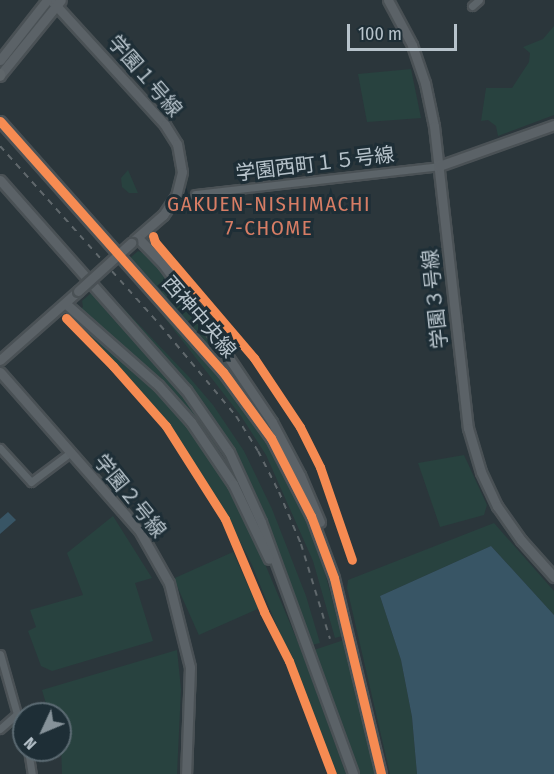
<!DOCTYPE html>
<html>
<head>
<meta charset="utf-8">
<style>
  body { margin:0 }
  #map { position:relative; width:554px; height:774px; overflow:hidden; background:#2b363b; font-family:"Fira Sans Condensed","Noto Sans JP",sans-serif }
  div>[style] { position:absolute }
  .green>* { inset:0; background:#28423f; transform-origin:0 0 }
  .water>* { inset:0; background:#385565 }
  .roads { filter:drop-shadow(2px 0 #4a5155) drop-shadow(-2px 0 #4a5155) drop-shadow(0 2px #4a5155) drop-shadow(0 -2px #4a5155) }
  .street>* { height:7px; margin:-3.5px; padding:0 3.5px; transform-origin:3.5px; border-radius:3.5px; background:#5c6469 }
  .secondary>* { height:9px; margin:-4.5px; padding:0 4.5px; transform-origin:4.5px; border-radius:4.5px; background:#5b6267 }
  .primary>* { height:10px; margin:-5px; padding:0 5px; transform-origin:5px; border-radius:5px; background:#5f666a }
  .rail>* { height:2px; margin-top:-1px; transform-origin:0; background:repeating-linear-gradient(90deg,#60686c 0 6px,transparent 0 12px) }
  .bridges { filter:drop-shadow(2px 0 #4a5155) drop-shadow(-2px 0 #4a5155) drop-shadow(0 2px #4a5155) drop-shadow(0 -2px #4a5155) }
  .secondary-bridge>* { height:9px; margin:-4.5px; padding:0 4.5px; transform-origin:4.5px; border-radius:4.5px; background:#5b6267 }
  .cycleway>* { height:9px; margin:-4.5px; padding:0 4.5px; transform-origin:4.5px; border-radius:4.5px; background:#f68b52 }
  span { translate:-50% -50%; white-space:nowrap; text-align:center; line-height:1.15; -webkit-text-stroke:6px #1e2e36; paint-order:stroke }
  .street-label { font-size:20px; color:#b7c3cb }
  .neighbourhood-label { font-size:21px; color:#d77d65; letter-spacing:1.5px }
  .north { position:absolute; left:12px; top:702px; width:60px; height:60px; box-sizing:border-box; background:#1e2e36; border:2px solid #5b6a72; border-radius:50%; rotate:226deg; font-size:16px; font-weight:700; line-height:24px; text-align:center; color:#b7c3cb }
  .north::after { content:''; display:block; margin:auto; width:21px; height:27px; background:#869299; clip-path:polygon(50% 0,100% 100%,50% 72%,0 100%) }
  .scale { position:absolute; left:347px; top:24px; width:110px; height:27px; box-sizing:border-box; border:3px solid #b7c3cb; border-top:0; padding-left:8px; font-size:18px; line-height:21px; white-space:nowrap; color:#b7c3cb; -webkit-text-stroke:4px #1e2e36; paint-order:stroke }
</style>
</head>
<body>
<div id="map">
  <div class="green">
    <div style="clip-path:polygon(554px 26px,554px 115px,498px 136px,496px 126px,488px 120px,481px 121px,486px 88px,512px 88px,529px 62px,530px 53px,523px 47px,543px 39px)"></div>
    <div style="clip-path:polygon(411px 69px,421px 118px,367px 122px,358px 74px)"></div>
    <div style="clip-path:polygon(128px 170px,138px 193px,129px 193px,122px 187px,121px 178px)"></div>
    <div style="clip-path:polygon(138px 251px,147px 255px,167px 277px,210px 335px,243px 387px,130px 258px)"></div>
    <div style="clip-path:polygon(132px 276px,212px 367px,271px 450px,304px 514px,322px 562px,342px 636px,335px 638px,313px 561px,266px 455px,241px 416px)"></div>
    <div style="clip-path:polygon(107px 291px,189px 377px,213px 405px,244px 451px,272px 509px,306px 596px,320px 643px,312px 645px,263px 509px,237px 453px,205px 404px)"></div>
    <div style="clip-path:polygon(91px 293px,182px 393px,220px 450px,218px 452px,193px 418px,165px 387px,79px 310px,83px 307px,82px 301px)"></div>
    <div style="clip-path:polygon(75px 320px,99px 343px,118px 354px,168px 402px,204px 448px,228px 485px,257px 545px,300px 647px,346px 774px,337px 774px,252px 565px,225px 512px,176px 435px,137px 387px,73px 322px)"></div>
    <div style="clip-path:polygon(464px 455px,487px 505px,484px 515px,440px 527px,418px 463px)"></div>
    <div style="clip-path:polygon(113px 516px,152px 578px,135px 583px,153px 641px,52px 671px,41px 666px,28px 631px,36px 627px,30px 610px,83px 595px,67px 553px)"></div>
    <div style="clip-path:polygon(494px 523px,554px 591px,554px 615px,491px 546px,380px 596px,401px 660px,412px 717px,417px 774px,390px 774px,347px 588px,348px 580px)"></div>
    <div style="left:233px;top:552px;width:62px;height:65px;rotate:66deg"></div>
    <div style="clip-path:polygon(344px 640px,375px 774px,358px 774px,314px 650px)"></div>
    <div style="clip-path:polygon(177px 650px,181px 689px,177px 774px,62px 774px,60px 714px,49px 714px,42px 690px)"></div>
  </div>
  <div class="water">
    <div style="clip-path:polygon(8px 512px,16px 520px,0 534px,0 519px)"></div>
    <div style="clip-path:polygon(491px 546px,554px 615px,554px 774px,417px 774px,412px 717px,401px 660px,380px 596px)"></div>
  </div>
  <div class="roads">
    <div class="street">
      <div style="left:472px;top:6px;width:9px;rotate:-41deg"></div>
      <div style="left:195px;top:194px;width:246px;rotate:-6.5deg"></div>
      <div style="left:0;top:448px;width:46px;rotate:47.6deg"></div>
      <div style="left:31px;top:482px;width:50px;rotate:-36.9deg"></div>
      <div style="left:0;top:654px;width:62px;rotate:74.2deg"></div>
      <div style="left:17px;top:714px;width:23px;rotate:139deg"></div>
      <div style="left:17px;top:714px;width:20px;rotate:70deg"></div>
      <div style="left:28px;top:750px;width:24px;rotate:81deg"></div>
    </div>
    <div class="secondary">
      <div style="left:51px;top:0;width:169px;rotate:47.6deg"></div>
      <div style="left:165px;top:125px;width:22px;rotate:58deg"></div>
      <div style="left:177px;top:144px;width:28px;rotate:80deg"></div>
      <div style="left:182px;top:172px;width:25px;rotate:104deg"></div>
      <div style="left:176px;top:196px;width:23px;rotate:124deg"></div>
      <div style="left:163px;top:215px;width:38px;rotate:139deg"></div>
      <div style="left:388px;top:0;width:51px;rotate:61.9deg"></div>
      <div style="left:412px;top:45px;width:40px;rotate:71.1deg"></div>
      <div style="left:425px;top:83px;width:44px;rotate:78.2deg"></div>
      <div style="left:434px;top:126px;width:304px;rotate:83.6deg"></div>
      <div style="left:468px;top:428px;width:46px;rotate:73.5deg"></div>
      <div style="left:481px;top:472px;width:38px;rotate:65deg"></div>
      <div style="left:497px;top:506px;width:42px;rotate:54.8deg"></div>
      <div style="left:521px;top:540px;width:50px;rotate:48.3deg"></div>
      <div style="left:0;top:60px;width:76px;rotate:-51.9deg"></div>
      <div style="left:1px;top:74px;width:95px;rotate:-51deg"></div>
      <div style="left:0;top:121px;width:336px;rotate:48.4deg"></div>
      <div style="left:223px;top:372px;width:82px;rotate:54deg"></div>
      <div style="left:271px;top:438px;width:88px;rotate:62.9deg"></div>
      <div style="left:311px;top:516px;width:66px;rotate:69.6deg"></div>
      <div style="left:334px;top:578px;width:202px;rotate:76.5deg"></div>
      <div style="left:439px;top:166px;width:122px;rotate:-19.6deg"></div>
      <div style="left:0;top:180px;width:281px;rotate:48.5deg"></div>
      <div style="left:186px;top:390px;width:75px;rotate:55.3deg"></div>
      <div style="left:229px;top:452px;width:77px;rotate:65.4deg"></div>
      <div style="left:261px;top:522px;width:268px;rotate:69.9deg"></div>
      <div style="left:138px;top:238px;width:36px;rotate:46deg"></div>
      <div style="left:163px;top:264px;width:40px;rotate:53deg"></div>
      <div style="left:187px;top:296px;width:152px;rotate:56deg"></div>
      <div style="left:272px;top:422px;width:60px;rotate:62.2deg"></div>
      <div style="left:300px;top:475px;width:51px;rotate:66.9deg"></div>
      <div style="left:65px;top:303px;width:124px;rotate:41.4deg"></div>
      <div style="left:158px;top:385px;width:50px;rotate:48.3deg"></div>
      <div style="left:191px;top:422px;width:75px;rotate:55.9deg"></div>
      <div style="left:233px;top:484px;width:83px;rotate:64.4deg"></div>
      <div style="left:0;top:360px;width:104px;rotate:-41.5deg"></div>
      <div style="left:0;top:372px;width:210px;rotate:48.7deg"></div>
      <div style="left:139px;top:530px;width:61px;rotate:60.5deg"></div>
      <div style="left:169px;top:583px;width:87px;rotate:76deg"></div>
      <div style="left:190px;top:667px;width:107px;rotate:92.1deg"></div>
    </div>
    <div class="primary">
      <div style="left:0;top:74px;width:2px;rotate:90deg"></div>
    </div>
  </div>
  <div class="rail">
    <div style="left:0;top:146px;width:240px;rotate:48.2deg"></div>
    <div style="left:160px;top:325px;width:119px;rotate:50.1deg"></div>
    <div style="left:236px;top:416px;width:41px;rotate:57.8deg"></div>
    <div style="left:258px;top:451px;width:46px;rotate:62.9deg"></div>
    <div style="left:279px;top:492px;width:56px;rotate:67.1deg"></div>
    <div style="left:301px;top:544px;width:99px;rotate:73deg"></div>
  </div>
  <div class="bridges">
    <div class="secondary-bridge">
      <div style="left:78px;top:291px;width:72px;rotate:-42.2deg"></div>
    </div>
  </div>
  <div class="cycleway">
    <div style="left:0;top:121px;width:336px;rotate:48.4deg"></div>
    <div style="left:223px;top:372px;width:82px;rotate:54deg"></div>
    <div style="left:271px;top:438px;width:88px;rotate:62.9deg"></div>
    <div style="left:311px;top:516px;width:66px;rotate:69.6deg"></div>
    <div style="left:334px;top:578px;width:202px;rotate:76.5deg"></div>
    <div style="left:153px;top:236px;width:6px;rotate:72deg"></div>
    <div style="left:155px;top:242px;width:153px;rotate:49.5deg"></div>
    <div style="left:254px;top:358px;width:83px;rotate:56.3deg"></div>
    <div style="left:300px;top:427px;width:45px;rotate:63.4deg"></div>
    <div style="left:320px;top:467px;width:98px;rotate:71deg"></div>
    <div style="left:66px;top:318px;width:67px;rotate:45.6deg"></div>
    <div style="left:113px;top:366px;width:80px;rotate:48.5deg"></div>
    <div style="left:166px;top:426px;width:110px;rotate:57.6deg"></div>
    <div style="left:225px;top:519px;width:101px;rotate:67.2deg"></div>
    <div style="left:264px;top:612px;width:55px;rotate:63deg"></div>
    <div style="left:289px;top:661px;width:121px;rotate:69.2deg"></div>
  </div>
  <div class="street-label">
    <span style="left:145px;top:76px;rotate:49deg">学園１号線</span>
    <span style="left:315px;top:164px;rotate:-7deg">学園西町１５号線</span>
    <span style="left:435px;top:299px;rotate:-96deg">学園３号線</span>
    <span style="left:199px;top:317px;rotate:49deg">西神中央線</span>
    <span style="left:130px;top:496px;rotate:51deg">学園２号線</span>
  </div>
  <div class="neighbourhood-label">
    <span style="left:269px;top:216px">GAKUEN-NISHIMACHI<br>7-CHOME</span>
  </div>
  <div class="north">N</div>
  <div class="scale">100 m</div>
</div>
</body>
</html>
